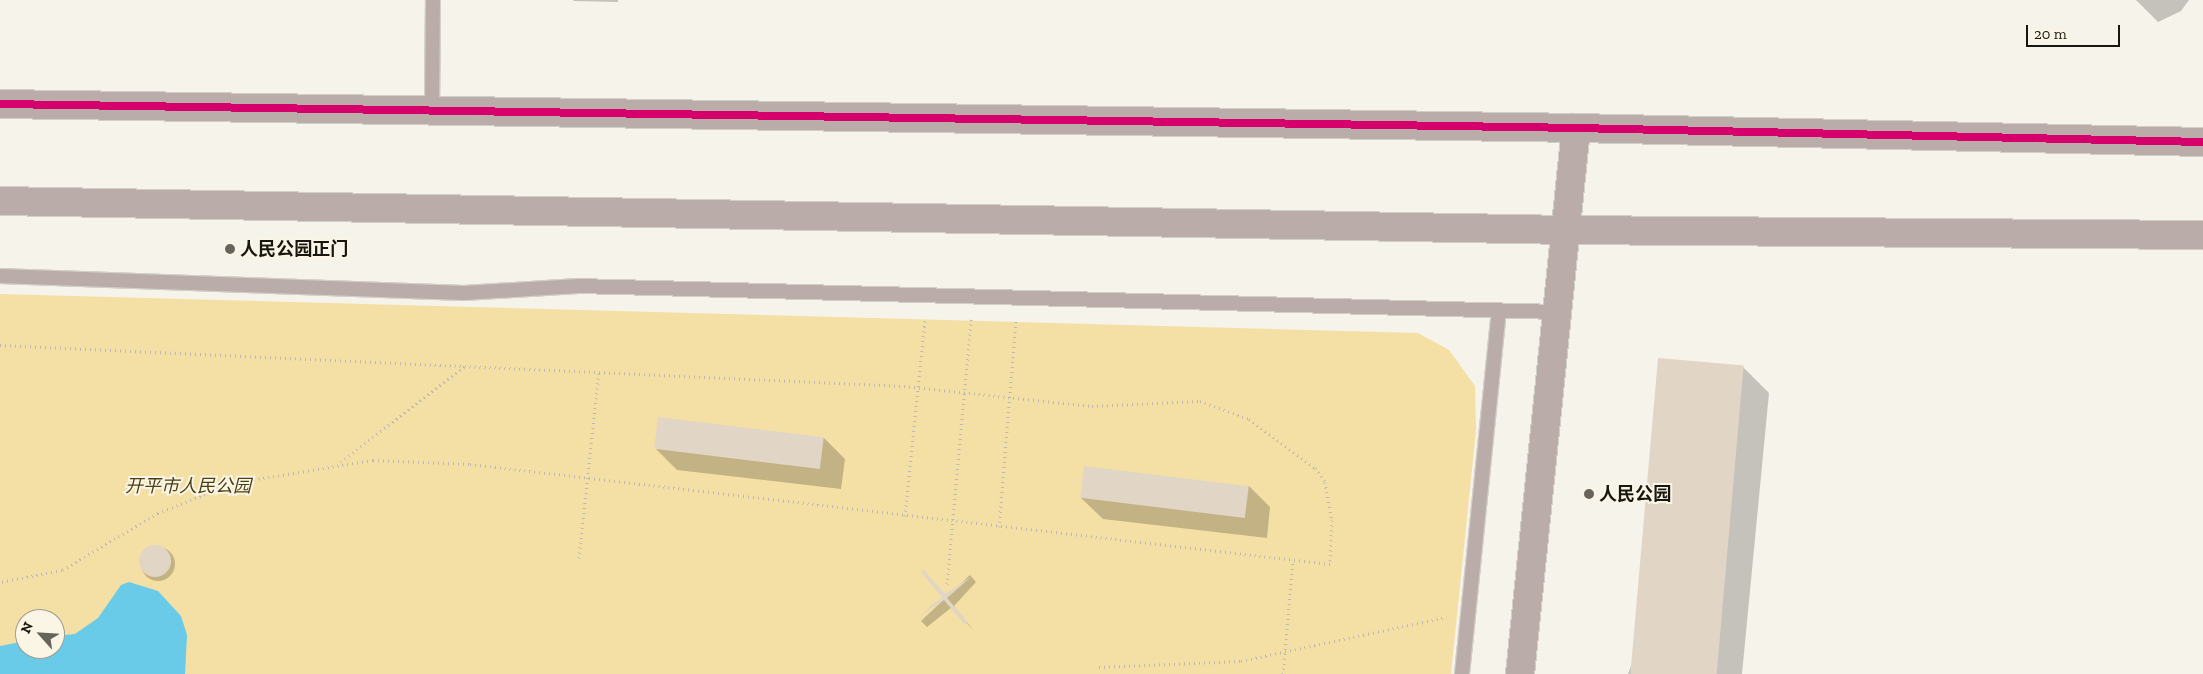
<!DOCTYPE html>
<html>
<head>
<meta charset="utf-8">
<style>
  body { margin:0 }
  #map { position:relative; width:2203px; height:674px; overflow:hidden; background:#f6f3ea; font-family:"Zilla Slab","Noto Sans SC",serif }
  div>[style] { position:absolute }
  .green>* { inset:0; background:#f4dfa4 }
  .water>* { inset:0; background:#69cbe7 }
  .shadow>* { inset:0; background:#0003 }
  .round { border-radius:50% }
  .building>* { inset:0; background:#e1d5c5; transform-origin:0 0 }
  .path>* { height:3px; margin-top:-1.5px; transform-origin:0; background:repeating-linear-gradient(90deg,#bfb7b3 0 1px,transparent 0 5px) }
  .roads { filter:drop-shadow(1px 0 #d2cfc8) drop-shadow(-1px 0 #d2cfc8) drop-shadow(0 1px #d2cfc8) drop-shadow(0 -1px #d2cfc8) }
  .service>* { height:14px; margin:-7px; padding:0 7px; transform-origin:7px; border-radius:7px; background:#baaca8 }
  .tertiary>* { height:28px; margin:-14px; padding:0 14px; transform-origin:14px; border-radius:14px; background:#baaca8 }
  .cycleway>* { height:8px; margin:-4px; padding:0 4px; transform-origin:4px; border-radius:4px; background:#d6006c }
  .dots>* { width:14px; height:14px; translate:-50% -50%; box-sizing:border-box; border:2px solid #fbf5e5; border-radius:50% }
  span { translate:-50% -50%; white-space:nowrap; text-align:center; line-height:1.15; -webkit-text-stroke:4px #fbf5e5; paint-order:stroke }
  .poi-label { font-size:18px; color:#181611; font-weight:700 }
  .left { translate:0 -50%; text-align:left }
  .park-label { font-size:18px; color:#4d3e13; font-style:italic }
  .north { position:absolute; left:15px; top:609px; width:50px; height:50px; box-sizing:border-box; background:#fbf5e5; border:1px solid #a09c90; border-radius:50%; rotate:296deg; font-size:14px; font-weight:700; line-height:20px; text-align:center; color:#181611 }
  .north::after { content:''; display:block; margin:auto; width:18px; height:22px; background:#66635d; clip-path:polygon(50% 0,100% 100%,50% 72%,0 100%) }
  .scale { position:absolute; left:2026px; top:25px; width:94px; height:22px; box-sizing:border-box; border:2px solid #181611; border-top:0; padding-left:6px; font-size:15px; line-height:18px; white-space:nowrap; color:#181611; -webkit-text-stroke:4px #fbf5e5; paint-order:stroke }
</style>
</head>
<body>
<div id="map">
  <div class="green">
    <div style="clip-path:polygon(evenodd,0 294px,1418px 333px,1449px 350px,1475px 386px,1476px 430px,1451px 674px,0 674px,0 294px,25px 619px,55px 619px,55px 649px,25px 649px,25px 619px)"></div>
  </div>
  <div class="water">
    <div style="clip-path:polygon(129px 582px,158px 591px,181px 616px,187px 635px,185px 674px,0 674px,0 646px,25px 641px,25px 649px,55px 649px,55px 636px,75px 634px,98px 618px,121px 585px)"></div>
  </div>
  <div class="shadow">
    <div style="clip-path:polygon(573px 0,618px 0,618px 2px,574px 1px)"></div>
    <div style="clip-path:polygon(2136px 0,2189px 0,2181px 11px,2158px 22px)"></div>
    <div style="clip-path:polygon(1743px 367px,1769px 393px,1742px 674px,1628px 674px)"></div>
    <div style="clip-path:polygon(824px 438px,845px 459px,841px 489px,677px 470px,656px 449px)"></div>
    <div style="clip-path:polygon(1249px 486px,1270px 507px,1267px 538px,1103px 519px,1081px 498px)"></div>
    <div class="round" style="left:141px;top:547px;width:34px;height:34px"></div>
    <div style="clip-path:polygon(970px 575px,976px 582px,954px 606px,974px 631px,952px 607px,927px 627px,921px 621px)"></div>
  </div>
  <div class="building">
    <div style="left:1658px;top:358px;width:86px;height:318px;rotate:5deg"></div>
    <div style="left:658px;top:417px;width:167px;height:32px;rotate:7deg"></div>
    <div style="left:1084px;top:466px;width:166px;height:32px;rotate:7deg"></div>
    <div class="round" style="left:139px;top:545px;width:32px;height:32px"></div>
    <div style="clip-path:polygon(924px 570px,945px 594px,972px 576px,947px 598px,968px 623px,965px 625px,944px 600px,917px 618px,942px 597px,921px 572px)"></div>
  </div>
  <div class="path">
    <div style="left:0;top:345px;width:905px;rotate:2.6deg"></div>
    <div style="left:904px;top:386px;width:189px;rotate:6.1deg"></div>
    <div style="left:1092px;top:406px;width:108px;rotate:-2.7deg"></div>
    <div style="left:1200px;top:401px;width:52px;rotate:20.2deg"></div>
    <div style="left:1249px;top:419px;width:82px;rotate:36.6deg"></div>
    <div style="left:1315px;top:468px;width:17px;rotate:54deg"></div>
    <div style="left:1325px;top:482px;width:39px;rotate:80deg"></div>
    <div style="left:1332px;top:520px;width:44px;rotate:92.6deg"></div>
    <div style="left:1330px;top:564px;width:867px;rotate:-173.38deg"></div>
    <div style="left:469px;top:464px;width:96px;rotate:-177.6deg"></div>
    <div style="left:373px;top:460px;width:142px;rotate:170.7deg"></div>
    <div style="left:233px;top:483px;width:81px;rotate:158.2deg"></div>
    <div style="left:158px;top:513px;width:112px;rotate:149.3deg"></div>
    <div style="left:62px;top:570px;width:63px;rotate:169deg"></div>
    <div style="left:341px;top:462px;width:158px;rotate:-37.8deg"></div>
    <div style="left:905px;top:516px;width:199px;rotate:-84.2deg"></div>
    <div style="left:999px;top:527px;width:207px;rotate:-85.3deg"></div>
    <div style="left:579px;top:558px;width:188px;rotate:-83.9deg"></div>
    <div style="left:947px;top:584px;width:267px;rotate:-84.8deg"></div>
    <div style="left:1099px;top:667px;width:142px;rotate:-2.4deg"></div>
    <div style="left:1241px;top:661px;width:210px;rotate:-12.1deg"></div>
    <div style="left:1283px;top:674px;width:114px;rotate:-85deg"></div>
  </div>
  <div class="roads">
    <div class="service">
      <div style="left:432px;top:111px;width:111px;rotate:-89.5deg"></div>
      <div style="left:0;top:276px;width:464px;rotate:2.1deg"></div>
      <div style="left:464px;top:293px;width:114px;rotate:-3.5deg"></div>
      <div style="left:578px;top:286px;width:978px;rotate:1.52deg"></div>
      <div style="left:1462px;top:674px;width:365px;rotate:-84.2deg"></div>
    </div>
    <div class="tertiary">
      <div style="left:0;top:104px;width:1576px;rotate:0.87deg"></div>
      <div style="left:1576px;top:128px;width:627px;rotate:1.28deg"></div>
      <div style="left:0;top:201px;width:1565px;rotate:1.06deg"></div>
      <div style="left:1565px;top:230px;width:638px;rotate:0.45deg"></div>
      <div style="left:1520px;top:674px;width:549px;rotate:-84.14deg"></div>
    </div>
  </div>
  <div class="cycleway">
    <div style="left:0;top:104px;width:1576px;rotate:0.87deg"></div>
    <div style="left:1576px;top:128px;width:627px;rotate:1.28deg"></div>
  </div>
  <div class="dots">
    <div style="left:230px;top:249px;background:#66635d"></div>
    <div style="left:1589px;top:494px;background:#66635d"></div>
  </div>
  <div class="poi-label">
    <span class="left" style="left:240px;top:249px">人民公园正门</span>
    <span class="left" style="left:1599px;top:494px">人民公园</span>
  </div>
  <div class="park-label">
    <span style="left:188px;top:486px">开平市人民公园</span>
  </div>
  <div class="north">N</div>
  <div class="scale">20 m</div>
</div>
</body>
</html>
